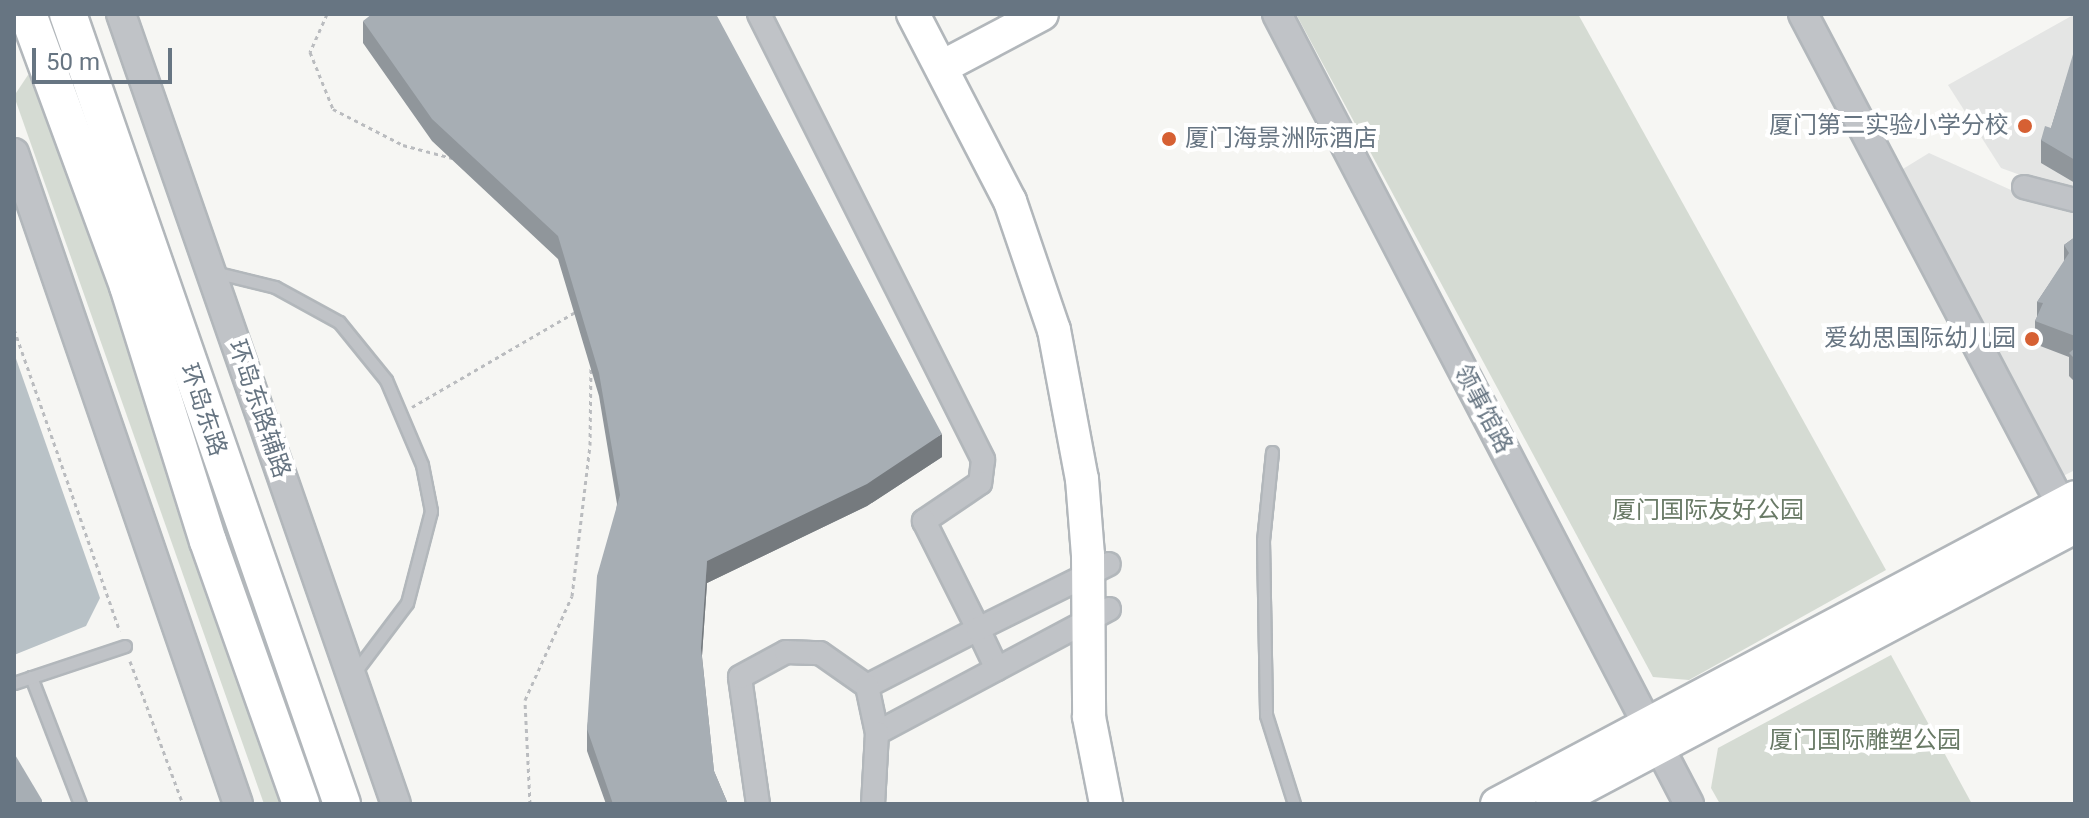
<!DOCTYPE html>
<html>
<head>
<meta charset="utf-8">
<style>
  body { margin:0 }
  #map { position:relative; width:2089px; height:818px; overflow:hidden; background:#f6f6f3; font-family:Roboto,"Noto Sans SC",sans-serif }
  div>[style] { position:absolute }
  .built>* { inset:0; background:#e4e5e4 }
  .green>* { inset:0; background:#d5dbd3 }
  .water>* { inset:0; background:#b9c2c7 }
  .path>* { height:3px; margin-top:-1.5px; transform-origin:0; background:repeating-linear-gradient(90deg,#babcbf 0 4px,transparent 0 8px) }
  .roads { filter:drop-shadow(2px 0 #b2b7bb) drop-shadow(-2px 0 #b2b7bb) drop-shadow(0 2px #b2b7bb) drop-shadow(0 -2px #b2b7bb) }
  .service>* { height:11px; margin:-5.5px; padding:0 5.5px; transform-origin:5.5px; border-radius:5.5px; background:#c0c3c7 }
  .minor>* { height:22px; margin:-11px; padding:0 11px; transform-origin:11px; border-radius:11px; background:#c0c3c7 }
  .tertiary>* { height:28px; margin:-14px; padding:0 14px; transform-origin:14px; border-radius:14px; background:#c0c3c7 }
  .secondary>* { height:32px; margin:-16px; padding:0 16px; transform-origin:16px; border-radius:16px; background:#fff }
  .primary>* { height:36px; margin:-18px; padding:0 18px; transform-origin:18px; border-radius:18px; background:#fff }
  .wall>* { inset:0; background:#90969b }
  .shaded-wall>* { inset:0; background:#757a7e }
  .building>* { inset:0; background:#a7aeb4 }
  .dots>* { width:22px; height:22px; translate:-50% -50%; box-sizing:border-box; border:4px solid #fff; border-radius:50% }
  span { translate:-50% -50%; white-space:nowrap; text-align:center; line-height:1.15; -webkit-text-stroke:8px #fff; paint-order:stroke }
  .poi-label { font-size:24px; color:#677582 }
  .right { translate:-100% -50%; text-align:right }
  .left { translate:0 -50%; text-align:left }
  .street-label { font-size:24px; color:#677582 }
  .park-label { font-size:24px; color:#697a66 }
  .frame { position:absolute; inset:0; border:16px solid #677582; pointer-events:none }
  .scale { position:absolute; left:32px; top:48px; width:140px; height:36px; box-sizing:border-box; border:4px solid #677582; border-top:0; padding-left:10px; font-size:24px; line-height:28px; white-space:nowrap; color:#677582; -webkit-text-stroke:6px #fff; paint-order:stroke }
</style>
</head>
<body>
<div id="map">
  <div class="built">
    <div style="clip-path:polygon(2075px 14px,2075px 195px,2001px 168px,1948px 85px)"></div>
    <div style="clip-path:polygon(1929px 153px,2011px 190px,2075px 209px,2075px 470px,2063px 476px,1898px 172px)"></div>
  </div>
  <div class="green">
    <div style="clip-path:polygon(1296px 14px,1578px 14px,1886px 570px,1689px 680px,1653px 677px)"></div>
    <div style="clip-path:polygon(28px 75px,35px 77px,300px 804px,264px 804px,14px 96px)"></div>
    <div style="clip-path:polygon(1891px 655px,1972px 804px,1720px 804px,1711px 788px,1718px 748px)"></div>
  </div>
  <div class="water">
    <div style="clip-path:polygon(14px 353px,100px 598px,86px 626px,14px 655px)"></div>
  </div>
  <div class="path">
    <div style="left:327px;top:14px;width:42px;rotate:114.1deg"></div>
    <div style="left:310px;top:52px;width:61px;rotate:68deg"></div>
    <div style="left:333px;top:109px;width:79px;rotate:27.2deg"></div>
    <div style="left:403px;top:145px;width:51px;rotate:14.9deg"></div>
    <div style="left:14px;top:329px;width:320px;rotate:70.7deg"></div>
    <div style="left:412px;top:407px;width:189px;rotate:-30.2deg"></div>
    <div style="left:130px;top:661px;width:153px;rotate:69.7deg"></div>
    <div style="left:530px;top:804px;width:104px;rotate:-92.8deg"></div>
    <div style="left:525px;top:700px;width:114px;rotate:-65.7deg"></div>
    <div style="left:572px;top:596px;width:152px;rotate:-83.2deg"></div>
    <div style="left:590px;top:445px;width:78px;rotate:-89.3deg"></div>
  </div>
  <div class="roads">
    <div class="service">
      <div style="left:214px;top:272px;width:63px;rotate:13.8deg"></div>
      <div style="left:275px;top:287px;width:73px;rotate:28.7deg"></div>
      <div style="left:339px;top:322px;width:75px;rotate:51deg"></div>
      <div style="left:386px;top:380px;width:92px;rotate:67deg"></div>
      <div style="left:422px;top:465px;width:47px;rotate:78.9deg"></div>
      <div style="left:431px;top:511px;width:95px;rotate:104.6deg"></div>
      <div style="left:407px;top:603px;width:86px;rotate:127deg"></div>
      <div style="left:1272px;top:452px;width:88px;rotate:95.8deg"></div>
      <div style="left:1263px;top:540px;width:175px;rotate:89deg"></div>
      <div style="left:1266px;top:715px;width:93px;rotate:72.5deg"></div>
      <div style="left:31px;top:677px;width:136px;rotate:68.9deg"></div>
      <div style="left:14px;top:683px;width:117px;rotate:-18.4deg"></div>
    </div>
    <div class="minor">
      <div style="left:759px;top:14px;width:499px;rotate:63.3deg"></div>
      <div style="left:983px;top:460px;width:23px;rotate:97deg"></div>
      <div style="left:980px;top:483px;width:68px;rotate:145.8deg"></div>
      <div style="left:924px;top:521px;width:121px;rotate:63.4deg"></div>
      <div style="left:978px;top:629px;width:125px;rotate:152.8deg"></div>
      <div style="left:2024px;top:187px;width:53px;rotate:14.3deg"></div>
      <div style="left:997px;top:669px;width:44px;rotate:-115.4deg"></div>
      <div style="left:978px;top:629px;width:146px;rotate:-26.4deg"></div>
      <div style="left:877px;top:733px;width:263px;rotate:-28.1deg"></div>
      <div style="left:758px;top:804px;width:128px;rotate:-98.1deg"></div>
      <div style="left:740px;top:677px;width:52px;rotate:-28.5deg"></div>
      <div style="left:786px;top:652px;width:34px;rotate:2deg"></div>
      <div style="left:820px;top:653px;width:57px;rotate:35.1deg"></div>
      <div style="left:867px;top:686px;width:48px;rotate:78deg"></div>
      <div style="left:877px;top:733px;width:71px;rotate:93.2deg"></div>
    </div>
    <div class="tertiary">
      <div style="left:121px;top:14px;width:836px;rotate:70.81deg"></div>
      <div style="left:1277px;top:14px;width:891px;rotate:62.46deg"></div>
      <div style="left:1803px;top:14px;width:575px;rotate:62.23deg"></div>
      <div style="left:14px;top:153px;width:688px;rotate:71.01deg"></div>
    </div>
    <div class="secondary">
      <div style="left:913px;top:14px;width:211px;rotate:62.6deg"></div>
      <div style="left:1010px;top:201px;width:136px;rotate:71.2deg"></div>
      <div style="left:1054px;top:330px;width:152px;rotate:79.4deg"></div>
      <div style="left:1082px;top:479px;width:76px;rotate:85.5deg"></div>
      <div style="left:1088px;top:555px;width:162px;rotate:89.6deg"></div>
      <div style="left:1089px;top:717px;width:89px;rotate:78.9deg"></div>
      <div style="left:942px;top:67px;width:113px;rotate:-27.9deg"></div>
      <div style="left:1497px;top:804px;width:654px;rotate:-27.97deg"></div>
      <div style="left:1552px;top:804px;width:592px;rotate:-27.91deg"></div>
    </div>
    <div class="primary">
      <div style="left:28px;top:14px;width:290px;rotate:69.8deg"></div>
      <div style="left:128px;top:286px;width:267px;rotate:72.6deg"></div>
      <div style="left:208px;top:541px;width:279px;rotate:70.5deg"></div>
      <div style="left:68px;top:14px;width:836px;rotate:70.87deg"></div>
    </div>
  </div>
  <div class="wall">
    <div style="clip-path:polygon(363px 21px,942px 457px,867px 506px,707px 583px,702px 656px,714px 771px,728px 804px,606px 804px,587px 751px,587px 729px,617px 504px,599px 396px,558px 259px,432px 141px,363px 43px)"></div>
    <div style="clip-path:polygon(2075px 51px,2075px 183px,2041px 163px,2041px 140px,2051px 128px)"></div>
    <div style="clip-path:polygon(2075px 237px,2075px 382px,2069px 376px,2069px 357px,2035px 344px,2035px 321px,2037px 317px,2037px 302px,2064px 262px,2064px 245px)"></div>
  </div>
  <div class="shaded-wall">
    <div style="clip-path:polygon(942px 434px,942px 457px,867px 506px,707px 583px,701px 670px,701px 648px,707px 561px)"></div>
  </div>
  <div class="building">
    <div style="clip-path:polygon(372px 14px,716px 14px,942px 434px,867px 484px,707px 561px,701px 648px,714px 771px,728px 804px,613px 804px,587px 729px,597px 576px,620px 495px,599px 373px,558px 236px,432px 119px,363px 21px)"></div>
    <div style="clip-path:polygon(2074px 51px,2075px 51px,2075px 160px,2041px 140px,2045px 126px,2051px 128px)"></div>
    <div style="clip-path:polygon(2075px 237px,2075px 336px,2035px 321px,2043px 303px,2037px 302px,2069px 253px,2064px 245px)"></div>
    <div style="clip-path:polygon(2075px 348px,2075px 359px,2069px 353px)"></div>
    <div style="clip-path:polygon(14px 753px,42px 800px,42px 804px,14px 804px)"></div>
  </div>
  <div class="dots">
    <div style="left:2025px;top:126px;background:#d66033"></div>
    <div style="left:1169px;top:139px;background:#d66033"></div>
    <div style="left:2032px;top:339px;background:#d66033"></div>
  </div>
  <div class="poi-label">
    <span class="right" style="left:2009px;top:126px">厦门第二实验小学分校</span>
    <span class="left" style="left:1185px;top:139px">厦门海景洲际酒店</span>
    <span class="right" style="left:2016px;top:339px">爱幼思国际幼儿园</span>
  </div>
  <div class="street-label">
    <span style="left:259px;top:409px;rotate:71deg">环岛东路辅路</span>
    <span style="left:1483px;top:409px;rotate:62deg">领事馆路</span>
    <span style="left:203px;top:410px;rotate:71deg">环岛东路</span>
  </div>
  <div class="park-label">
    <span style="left:1708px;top:511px">厦门国际友好公园</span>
    <span style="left:1865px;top:741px">厦门国际雕塑公园</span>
  </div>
  <div class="frame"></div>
  <div class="scale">50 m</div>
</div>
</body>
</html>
